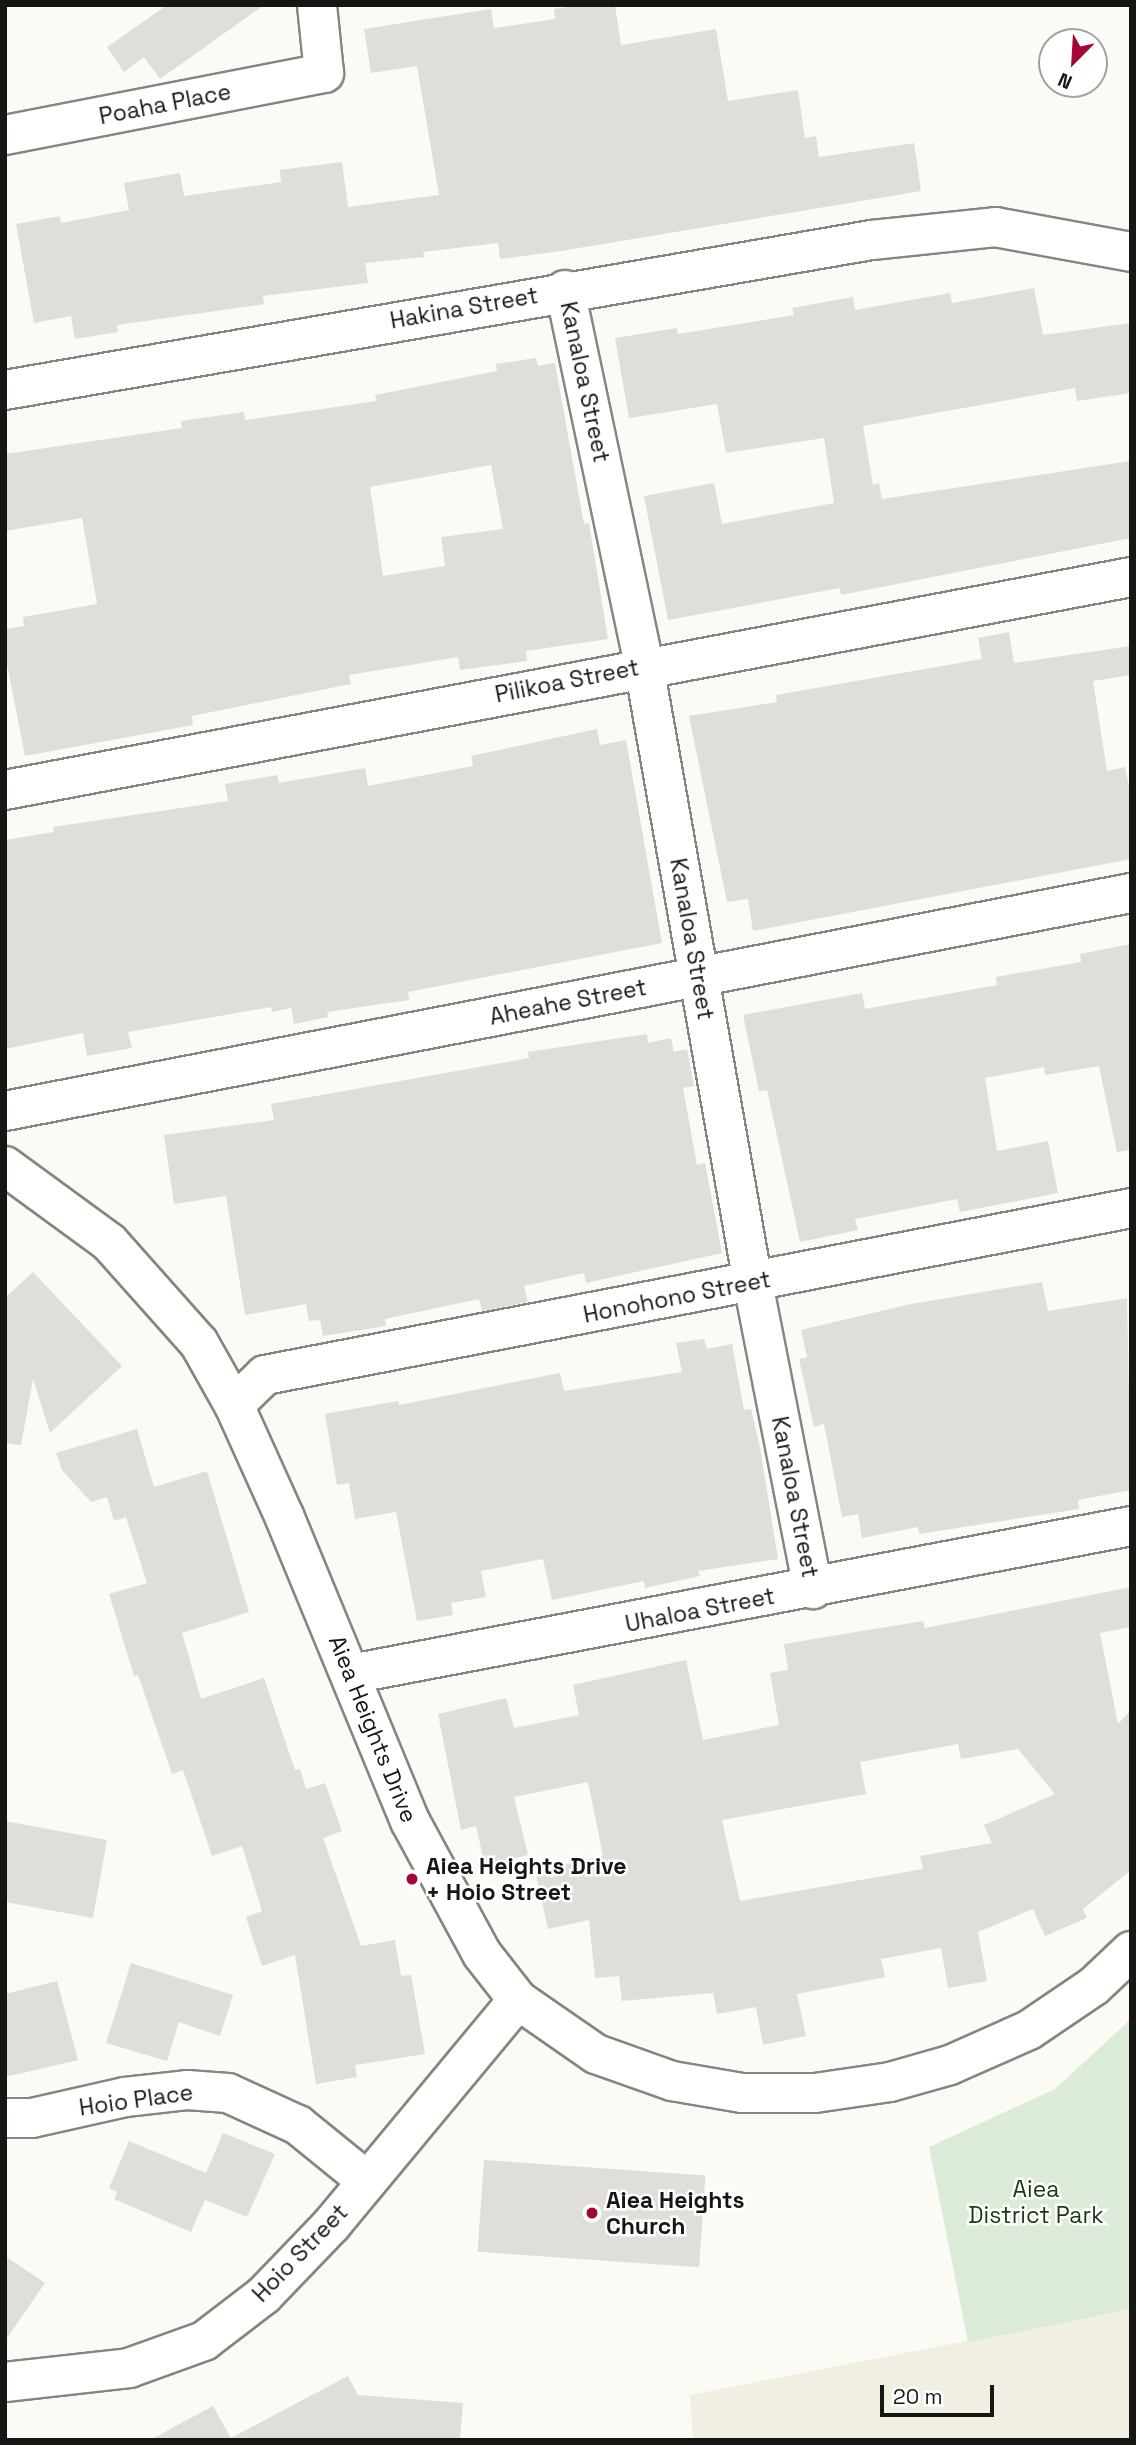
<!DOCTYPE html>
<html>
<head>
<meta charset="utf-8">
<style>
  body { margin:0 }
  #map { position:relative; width:1136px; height:2445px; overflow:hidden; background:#fbfaf5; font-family:"Space Grotesk",sans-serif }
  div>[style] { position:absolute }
  .built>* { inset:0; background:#f1eee2 }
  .green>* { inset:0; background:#dcebd8 }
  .building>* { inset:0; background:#e0ded9; transform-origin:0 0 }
  .roads { filter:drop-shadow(2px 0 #868580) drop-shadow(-2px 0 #868580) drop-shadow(0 2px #868580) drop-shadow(0 -2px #868580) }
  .minor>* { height:38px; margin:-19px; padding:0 19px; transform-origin:19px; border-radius:19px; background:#fff }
  .dots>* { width:19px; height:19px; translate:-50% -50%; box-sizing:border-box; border:4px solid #fff; border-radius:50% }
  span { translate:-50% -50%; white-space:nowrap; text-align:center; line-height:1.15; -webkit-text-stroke:5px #fff; paint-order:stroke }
  .street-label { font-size:23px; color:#171615 }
  .poi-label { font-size:23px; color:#171615; font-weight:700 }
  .left { translate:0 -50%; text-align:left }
  .park-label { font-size:23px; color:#173a10 }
  .frame { position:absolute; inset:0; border:7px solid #171615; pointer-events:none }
  .north { position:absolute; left:1038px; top:28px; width:70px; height:70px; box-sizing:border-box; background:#fff; border:2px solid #a2a2a1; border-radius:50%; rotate:204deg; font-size:19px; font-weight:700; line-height:28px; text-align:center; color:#171615 }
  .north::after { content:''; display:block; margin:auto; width:24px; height:32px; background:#a40733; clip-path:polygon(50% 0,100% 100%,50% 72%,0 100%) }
  .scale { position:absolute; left:880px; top:2385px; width:114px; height:32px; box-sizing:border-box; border:4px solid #171615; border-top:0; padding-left:9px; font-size:21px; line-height:24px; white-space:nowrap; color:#171615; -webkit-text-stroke:5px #fff; paint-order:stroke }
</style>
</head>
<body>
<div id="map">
  <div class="built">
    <div style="clip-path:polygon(1131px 2309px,1131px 2440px,693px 2440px,690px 2395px)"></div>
  </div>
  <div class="green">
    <div style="clip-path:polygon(1131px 2019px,1131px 2309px,968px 2342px,929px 2147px,1055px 2089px)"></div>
  </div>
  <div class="building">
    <div style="clip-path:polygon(167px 5px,264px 5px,160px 79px,144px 57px,124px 72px,107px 47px)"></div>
    <div style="clip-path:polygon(581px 5px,615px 5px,621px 45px,716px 29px,728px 101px,798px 90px,805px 138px,816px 136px,819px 157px,914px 143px,921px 191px,561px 251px,500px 259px,498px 243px,423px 252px,424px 257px,365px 263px,368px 283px,263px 296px,264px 304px,117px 325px,118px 332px,75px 339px,71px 316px,34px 323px,16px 224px,60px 216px,61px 223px,129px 210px,124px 183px,180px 173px,184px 196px,281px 182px,280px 170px,342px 162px,348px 207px,439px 195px,417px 66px,371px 73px,364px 29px,491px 9px,494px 28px,555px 19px,554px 9px)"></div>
    <div style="clip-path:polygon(1034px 288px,1043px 335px,1131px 323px,1131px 393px,1077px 401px,1075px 388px,863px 426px,873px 485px,879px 483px,882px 499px,1131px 461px,1131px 538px,841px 595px,840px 588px,668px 620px,644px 496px,714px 483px,722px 524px,834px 503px,824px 438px,726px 453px,717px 404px,629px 418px,615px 338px,677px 328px,678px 334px,794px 315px,792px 308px,853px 297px,855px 310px,950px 293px,952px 303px)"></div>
    <div style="clip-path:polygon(evenodd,536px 358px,538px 366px,555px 363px,584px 524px,589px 523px,608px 639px,526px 651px,527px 661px,460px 670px,458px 657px,349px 675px,351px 684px,192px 716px,193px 725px,25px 756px,5px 654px,5px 629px,24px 626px,23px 617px,97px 604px,82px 518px,5px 531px,5px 454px,182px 428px,181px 421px,244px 412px,245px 420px,377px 401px,375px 395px,497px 371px,496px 364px,536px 358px,491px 465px,503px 529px,441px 537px,445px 566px,383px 576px,370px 487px,491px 465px)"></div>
    <div style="clip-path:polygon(1009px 632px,1014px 663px,1131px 646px,1131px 675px,1093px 681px,1107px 771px,1125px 767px,1131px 797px,1131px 859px,753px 931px,748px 899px,727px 902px,689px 716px,777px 702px,776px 695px,982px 659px,978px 638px)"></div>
    <div style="clip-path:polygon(597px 729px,600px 745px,626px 740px,662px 943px,408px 992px,409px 1000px,327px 1012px,328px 1017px,294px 1024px,291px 1008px,272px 1012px,271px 1007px,128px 1032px,132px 1048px,87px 1056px,83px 1033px,5px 1049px,5px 840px,54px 832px,53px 827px,228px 801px,225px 784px,277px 775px,279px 783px,365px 768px,368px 786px,473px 766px,471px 756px)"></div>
    <div style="clip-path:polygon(1131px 944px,1131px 1150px,1117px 1152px,1099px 1066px,1045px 1075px,1044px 1067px,985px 1078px,997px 1151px,1048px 1141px,1058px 1193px,960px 1212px,957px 1199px,855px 1219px,858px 1230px,800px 1242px,767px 1090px,759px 1091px,743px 1015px,862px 993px,865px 1009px,997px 985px,996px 977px,1081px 962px,1080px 954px)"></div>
    <div style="clip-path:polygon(647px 1034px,648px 1043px,671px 1038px,674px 1052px,687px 1049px,694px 1086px,683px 1088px,697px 1165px,705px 1163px,722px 1253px,586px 1283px,584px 1273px,524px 1286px,528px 1302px,482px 1311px,479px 1299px,385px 1319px,386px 1326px,323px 1336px,320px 1320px,309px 1321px,306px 1304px,245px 1315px,226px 1196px,174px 1204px,164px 1135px,274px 1120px,271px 1104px,529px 1058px,528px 1052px)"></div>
    <div style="clip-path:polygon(33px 1272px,122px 1366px,50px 1433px,33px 1379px,21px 1445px,5px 1443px,5px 1298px)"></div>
    <div style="clip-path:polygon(1042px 1282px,1048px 1311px,1127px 1298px,1131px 1490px,1078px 1500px,1079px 1509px,919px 1534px,918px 1527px,862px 1538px,858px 1514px,842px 1517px,824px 1424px,814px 1427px,799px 1359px,807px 1357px,801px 1330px,906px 1305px)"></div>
    <div style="clip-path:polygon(704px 1339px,707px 1349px,732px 1344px,744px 1410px,751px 1409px,760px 1447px,778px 1559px,698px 1571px,700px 1576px,645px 1588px,644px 1581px,552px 1600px,543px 1559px,481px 1571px,486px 1597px,451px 1603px,453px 1615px,417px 1621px,396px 1512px,355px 1519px,349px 1483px,337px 1485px,325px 1414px,398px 1401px,399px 1405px,560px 1373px,564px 1391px,682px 1372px,676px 1343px)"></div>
    <div style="clip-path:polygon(137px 1429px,154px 1487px,207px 1471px,249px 1612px,182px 1633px,201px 1699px,264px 1678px,295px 1770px,300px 1769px,306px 1789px,325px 1783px,342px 1831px,323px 1838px,361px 1946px,395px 1940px,401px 1976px,411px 1975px,425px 2054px,355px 2065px,357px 2077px,316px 2084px,295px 1955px,262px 1966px,246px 1917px,262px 1911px,242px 1846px,212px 1856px,183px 1770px,172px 1774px,138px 1675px,134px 1676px,109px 1594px,147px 1583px,126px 1517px,114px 1521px,107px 1497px,91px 1502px,62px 1470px,56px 1453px)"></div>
    <div style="clip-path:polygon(evenodd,1131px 1587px,1131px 1627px,1100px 1633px,1118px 1724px,1131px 1710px,1131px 1870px,1083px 1909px,1087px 1918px,1045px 1936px,1033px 1909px,978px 1932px,987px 1981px,948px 1988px,941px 1948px,881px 1959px,885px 1977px,797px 1994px,806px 2036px,763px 2045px,756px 2007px,717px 2014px,713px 1993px,622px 2001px,619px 1976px,595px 1978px,589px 1920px,548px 1929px,535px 1871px,603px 1856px,588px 1782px,514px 1797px,528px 1855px,485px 1866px,476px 1826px,461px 1830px,438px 1714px,506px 1698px,514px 1728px,579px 1715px,573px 1685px,686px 1660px,703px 1740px,779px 1725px,770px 1673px,788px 1670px,784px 1644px,923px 1621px,925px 1628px,1131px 1587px,958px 1744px,961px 1759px,1018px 1749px,1055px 1794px,984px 1825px,992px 1843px,920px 1856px,923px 1869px,740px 1901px,722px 1820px,866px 1794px,860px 1762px,958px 1744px)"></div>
    <div style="clip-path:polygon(5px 1821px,107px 1840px,93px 1918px,5px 1902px)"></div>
    <div style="clip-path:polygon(131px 1963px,233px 1995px,220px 2036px,179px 2022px,167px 2061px,106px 2043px)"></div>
    <div style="clip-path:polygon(57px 1981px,78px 2060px,5px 2077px,5px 1994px)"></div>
    <div style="clip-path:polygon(223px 2133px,275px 2154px,247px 2217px,205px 2200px,191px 2232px,114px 2199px,117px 2192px,109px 2188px,129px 2141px,206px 2173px)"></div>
    <div style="left:484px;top:2160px;width:222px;height:92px;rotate:4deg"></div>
    <div style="clip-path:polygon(5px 2256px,45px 2283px,5px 2341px)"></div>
    <div style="clip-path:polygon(348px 2376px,358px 2395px,463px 2403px,460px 2440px,150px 2440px,213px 2406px,231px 2438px)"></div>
  </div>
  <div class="roads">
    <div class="minor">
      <div style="left:5px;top:135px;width:325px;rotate:-11deg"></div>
      <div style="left:324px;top:73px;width:68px;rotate:-95.9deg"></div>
      <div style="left:565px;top:290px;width:384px;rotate:78.1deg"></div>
      <div style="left:644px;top:666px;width:627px;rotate:79.98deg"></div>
      <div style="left:753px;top:1283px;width:312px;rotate:78.9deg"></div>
      <div style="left:5px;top:390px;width:880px;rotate:-9.82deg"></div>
      <div style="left:872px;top:240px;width:124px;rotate:-6deg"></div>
      <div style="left:995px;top:227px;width:138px;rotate:10.4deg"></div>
      <div style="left:5px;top:790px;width:1146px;rotate:-10.71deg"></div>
      <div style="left:5px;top:1111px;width:1147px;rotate:-10.96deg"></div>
      <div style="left:5px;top:1166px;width:129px;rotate:36.2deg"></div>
      <div style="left:109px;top:1242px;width:135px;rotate:48.3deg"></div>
      <div style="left:199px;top:1343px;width:71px;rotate:60.6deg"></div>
      <div style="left:234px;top:1405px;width:124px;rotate:65.7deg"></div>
      <div style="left:285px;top:1518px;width:328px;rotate:67.6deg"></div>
      <div style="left:410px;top:1821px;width:151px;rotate:61.6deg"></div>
      <div style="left:482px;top:1954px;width:58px;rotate:52deg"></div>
      <div style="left:518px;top:2000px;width:95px;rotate:34.7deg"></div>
      <div style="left:596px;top:2054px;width:81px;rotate:19.6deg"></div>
      <div style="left:672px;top:2081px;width:71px;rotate:9.7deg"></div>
      <div style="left:742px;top:2093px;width:73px"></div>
      <div style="left:815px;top:2093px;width:76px;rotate:-8.3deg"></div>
      <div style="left:890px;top:2082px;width:62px;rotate:-15.8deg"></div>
      <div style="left:950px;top:2065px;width:86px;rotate:-23.9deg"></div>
      <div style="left:1029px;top:2030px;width:78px;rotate:-34.1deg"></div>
      <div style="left:1094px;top:1986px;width:51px;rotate:-43.4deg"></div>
      <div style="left:234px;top:1405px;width:43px;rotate:-44.1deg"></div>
      <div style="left:265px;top:1375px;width:882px;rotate:-10.91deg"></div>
      <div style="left:351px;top:1674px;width:794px;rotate:-10.74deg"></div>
      <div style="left:5px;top:2118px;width:27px"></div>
      <div style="left:32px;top:2118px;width:95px;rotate:-12.7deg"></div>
      <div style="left:125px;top:2097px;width:62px;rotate:-6.4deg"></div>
      <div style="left:187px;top:2090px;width:41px;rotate:4.2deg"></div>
      <div style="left:228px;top:2093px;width:77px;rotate:24.6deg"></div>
      <div style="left:298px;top:2125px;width:89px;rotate:39.1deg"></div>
      <div style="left:5px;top:2382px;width:125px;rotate:-6.4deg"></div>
      <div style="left:129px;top:2368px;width:80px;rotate:-19.8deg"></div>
      <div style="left:204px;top:2341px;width:76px;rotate:-37.5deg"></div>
      <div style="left:264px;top:2295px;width:98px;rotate:-46.2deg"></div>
      <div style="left:332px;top:2224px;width:291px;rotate:-50.3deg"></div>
    </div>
  </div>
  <div class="dots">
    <div style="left:412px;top:1879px;background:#a40733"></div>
    <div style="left:592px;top:2213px;background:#a40733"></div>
  </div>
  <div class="street-label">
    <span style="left:165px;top:104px;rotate:-11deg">Poaha Place</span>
    <span style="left:464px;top:308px;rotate:-10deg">Hakina Street</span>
    <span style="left:585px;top:382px;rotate:78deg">Kanaloa Street</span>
    <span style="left:567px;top:681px;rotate:-11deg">Pilikoa Street</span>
    <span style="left:692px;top:939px;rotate:80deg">Kanaloa Street</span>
    <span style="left:568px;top:1002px;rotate:-11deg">Aheahe Street</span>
    <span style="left:677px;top:1297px;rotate:-11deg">Honohono Street</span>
    <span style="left:795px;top:1497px;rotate:79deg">Kanaloa Street</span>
    <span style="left:700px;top:1610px;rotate:-11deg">Uhaloa Street</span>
    <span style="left:373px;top:1729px;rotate:68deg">Aiea Heights Drive</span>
    <span style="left:136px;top:2100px;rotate:-8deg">Hoio Place</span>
    <span style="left:300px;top:2253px;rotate:-46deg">Hoio Street</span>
  </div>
  <div class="poi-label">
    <span class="left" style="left:426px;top:1879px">Aiea Heights Drive<br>+ Hoio Street</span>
    <span class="left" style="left:606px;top:2213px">Aiea Heights<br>Church</span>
  </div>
  <div class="park-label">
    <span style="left:1036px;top:2202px">Aiea<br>District Park</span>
  </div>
  <div class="frame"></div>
  <div class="north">N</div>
  <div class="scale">20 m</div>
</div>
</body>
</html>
